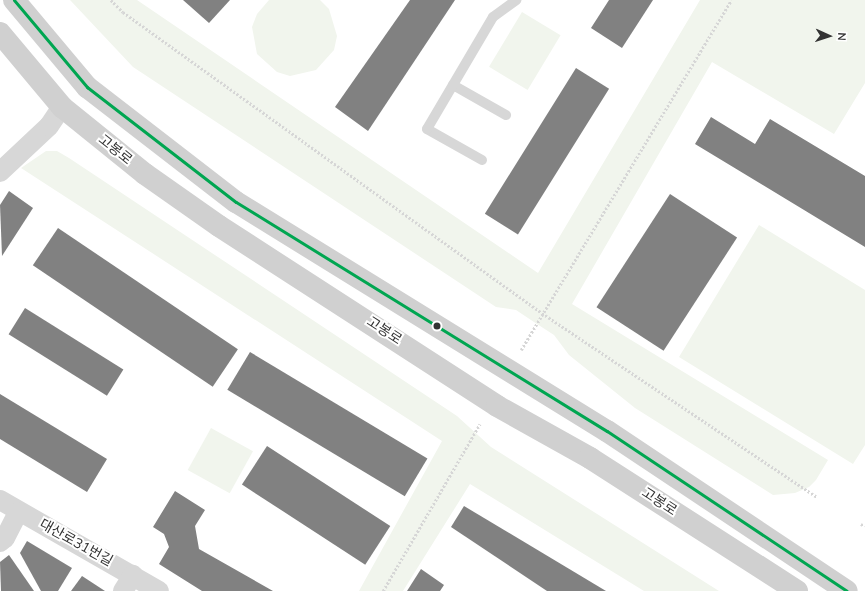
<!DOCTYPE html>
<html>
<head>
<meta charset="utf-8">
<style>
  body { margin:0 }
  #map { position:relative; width:865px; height:591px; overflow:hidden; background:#fff; font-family:"Nunito Sans","Noto Sans KR",sans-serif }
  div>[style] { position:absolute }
  .green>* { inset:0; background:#f1f5ed; transform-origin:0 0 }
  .building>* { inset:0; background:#818181; transform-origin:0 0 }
  .path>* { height:2.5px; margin-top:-1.25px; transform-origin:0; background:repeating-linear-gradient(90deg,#d6d6d6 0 2px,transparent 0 4px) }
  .lane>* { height:10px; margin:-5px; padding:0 5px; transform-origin:5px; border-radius:5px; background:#d7d7d7 }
  .street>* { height:20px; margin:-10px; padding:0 10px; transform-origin:10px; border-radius:10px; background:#d7d7d7 }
  .secondary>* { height:22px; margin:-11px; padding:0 11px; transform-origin:11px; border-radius:11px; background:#d0d0d0 }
  .bus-1>* { height:3px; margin:-1.5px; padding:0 1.5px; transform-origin:1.5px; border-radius:1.5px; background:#00a651 }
  .dots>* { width:11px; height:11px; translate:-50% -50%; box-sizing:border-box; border:2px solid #fff; border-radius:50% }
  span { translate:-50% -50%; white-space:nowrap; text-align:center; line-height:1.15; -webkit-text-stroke:4px #fff; paint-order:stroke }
  .street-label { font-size:14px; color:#333 }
  .north { position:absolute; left:809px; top:16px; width:40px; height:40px; -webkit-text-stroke:3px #fff; paint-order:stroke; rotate:93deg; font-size:11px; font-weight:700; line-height:16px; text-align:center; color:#333 }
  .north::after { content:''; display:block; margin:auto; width:14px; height:18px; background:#333; clip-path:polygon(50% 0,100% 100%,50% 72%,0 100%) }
</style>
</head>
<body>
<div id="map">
  <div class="green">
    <div style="clip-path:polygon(70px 0,137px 0,538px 273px,700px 0,865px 0,865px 83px,834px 134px,712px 62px,572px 304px,828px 460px,816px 480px,809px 487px,795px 493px,773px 495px,635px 408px,569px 355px,554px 335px,537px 324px,516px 310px,496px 307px,133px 67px)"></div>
    <div style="clip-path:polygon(269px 0,320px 0,329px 9px,337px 36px,334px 50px,316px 70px,290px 76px,277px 72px,257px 54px,252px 27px,257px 14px)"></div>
    <div style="left:522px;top:12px;width:45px;height:64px;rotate:31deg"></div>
    <div style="clip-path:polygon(46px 151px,57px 151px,69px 158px,457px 416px,491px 447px,719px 591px,644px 591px,470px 484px,403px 591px,359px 591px,442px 441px,21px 168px)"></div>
    <div style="clip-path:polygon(759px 225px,865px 290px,865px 445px,853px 464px,679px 357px)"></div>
    <div style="left:211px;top:428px;width:48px;height:48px;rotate:29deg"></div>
  </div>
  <div class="building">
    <div style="clip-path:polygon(183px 0,230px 0,209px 23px)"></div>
    <div style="clip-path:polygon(410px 0,455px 0,368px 131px,335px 107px)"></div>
    <div style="clip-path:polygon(609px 0,653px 0,622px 48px,591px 28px)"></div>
    <div style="left:576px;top:68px;width:39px;height:172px;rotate:32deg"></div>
    <div style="clip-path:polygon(711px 117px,755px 144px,770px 119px,865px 176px,865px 247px,695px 144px)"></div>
    <div style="clip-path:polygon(9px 191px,33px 208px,2px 256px,0 205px)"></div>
    <div style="left:670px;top:194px;width:80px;height:135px;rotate:33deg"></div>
    <div style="left:58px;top:228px;width:217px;height:45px;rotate:34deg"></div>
    <div style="left:25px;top:308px;width:116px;height:31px;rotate:32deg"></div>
    <div style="left:250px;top:352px;width:207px;height:44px;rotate:31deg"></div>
    <div style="clip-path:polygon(0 394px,107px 459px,87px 492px,0 439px)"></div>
    <div style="left:267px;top:446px;width:147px;height:46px;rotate:33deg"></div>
    <div style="clip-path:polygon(175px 491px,205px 510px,195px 526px,199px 549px,273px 591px,202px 591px,159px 564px,169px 547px,164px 534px,153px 527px)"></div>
    <div style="clip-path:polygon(464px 506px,606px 591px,547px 591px,451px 527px)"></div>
    <div style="clip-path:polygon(27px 541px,72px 568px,58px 591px,41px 591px,20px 553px)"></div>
    <div style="clip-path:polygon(9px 555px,34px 591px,1px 591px,0 562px)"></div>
    <div style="clip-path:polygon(421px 569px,444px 585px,440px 591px,407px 591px)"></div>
    <div style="clip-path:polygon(82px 576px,105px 591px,71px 591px)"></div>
  </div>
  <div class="path">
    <div style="left:111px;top:0;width:17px;rotate:45deg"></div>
    <div style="left:123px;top:12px;width:516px;rotate:35.69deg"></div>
    <div style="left:542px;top:313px;width:331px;rotate:33.8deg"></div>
    <div style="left:521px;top:350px;width:408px;rotate:-59deg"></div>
    <div style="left:861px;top:524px;width:4px;rotate:27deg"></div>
    <div style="left:383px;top:591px;width:193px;rotate:-59.9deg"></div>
  </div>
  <div class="lane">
    <div style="left:453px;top:85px;width:61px;rotate:29.5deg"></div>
    <div style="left:482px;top:160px;width:63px;rotate:-150.6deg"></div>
    <div style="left:427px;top:129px;width:130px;rotate:-59.5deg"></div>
    <div style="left:493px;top:17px;width:29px;rotate:-36deg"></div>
  </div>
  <div class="street">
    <div style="left:0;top:172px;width:67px;rotate:-43.2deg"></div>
    <div style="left:49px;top:126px;width:23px;rotate:-56deg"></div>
    <div style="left:0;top:500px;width:183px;rotate:29.8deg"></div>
    <div style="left:0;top:542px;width:6px;rotate:-39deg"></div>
    <div style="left:5px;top:538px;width:29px;rotate:-63deg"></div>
    <div style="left:123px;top:591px;width:19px;rotate:-58deg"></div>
  </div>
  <div class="secondary">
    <div style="left:14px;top:0;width:114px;rotate:50deg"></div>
    <div style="left:87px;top:87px;width:188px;rotate:37.7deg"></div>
    <div style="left:236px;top:202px;width:436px;rotate:31.7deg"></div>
    <div style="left:607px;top:431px;width:288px;rotate:33.7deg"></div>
    <div style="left:0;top:33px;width:97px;rotate:50deg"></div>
    <div style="left:62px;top:107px;width:107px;rotate:38.9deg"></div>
    <div style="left:145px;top:174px;width:90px;rotate:35.1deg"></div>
    <div style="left:219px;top:226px;width:331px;rotate:32.9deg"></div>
    <div style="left:497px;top:406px;width:107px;rotate:29.2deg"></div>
    <div style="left:590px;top:458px;width:246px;rotate:32.7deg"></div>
  </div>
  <div class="bus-1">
    <div style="left:14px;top:0;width:114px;rotate:50deg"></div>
    <div style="left:87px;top:87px;width:188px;rotate:37.7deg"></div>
    <div style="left:236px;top:202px;width:436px;rotate:31.7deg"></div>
    <div style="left:607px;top:431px;width:288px;rotate:33.7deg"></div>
  </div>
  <div class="dots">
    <div style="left:437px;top:326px;background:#333"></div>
  </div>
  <div class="street-label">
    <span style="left:115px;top:150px;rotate:39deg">고봉로</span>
    <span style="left:384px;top:331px;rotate:33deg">고봉로</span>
    <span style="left:659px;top:502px;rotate:33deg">고봉로</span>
    <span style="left:76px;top:543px;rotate:29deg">대산로31번길</span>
  </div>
  <div class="north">N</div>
</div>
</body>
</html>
